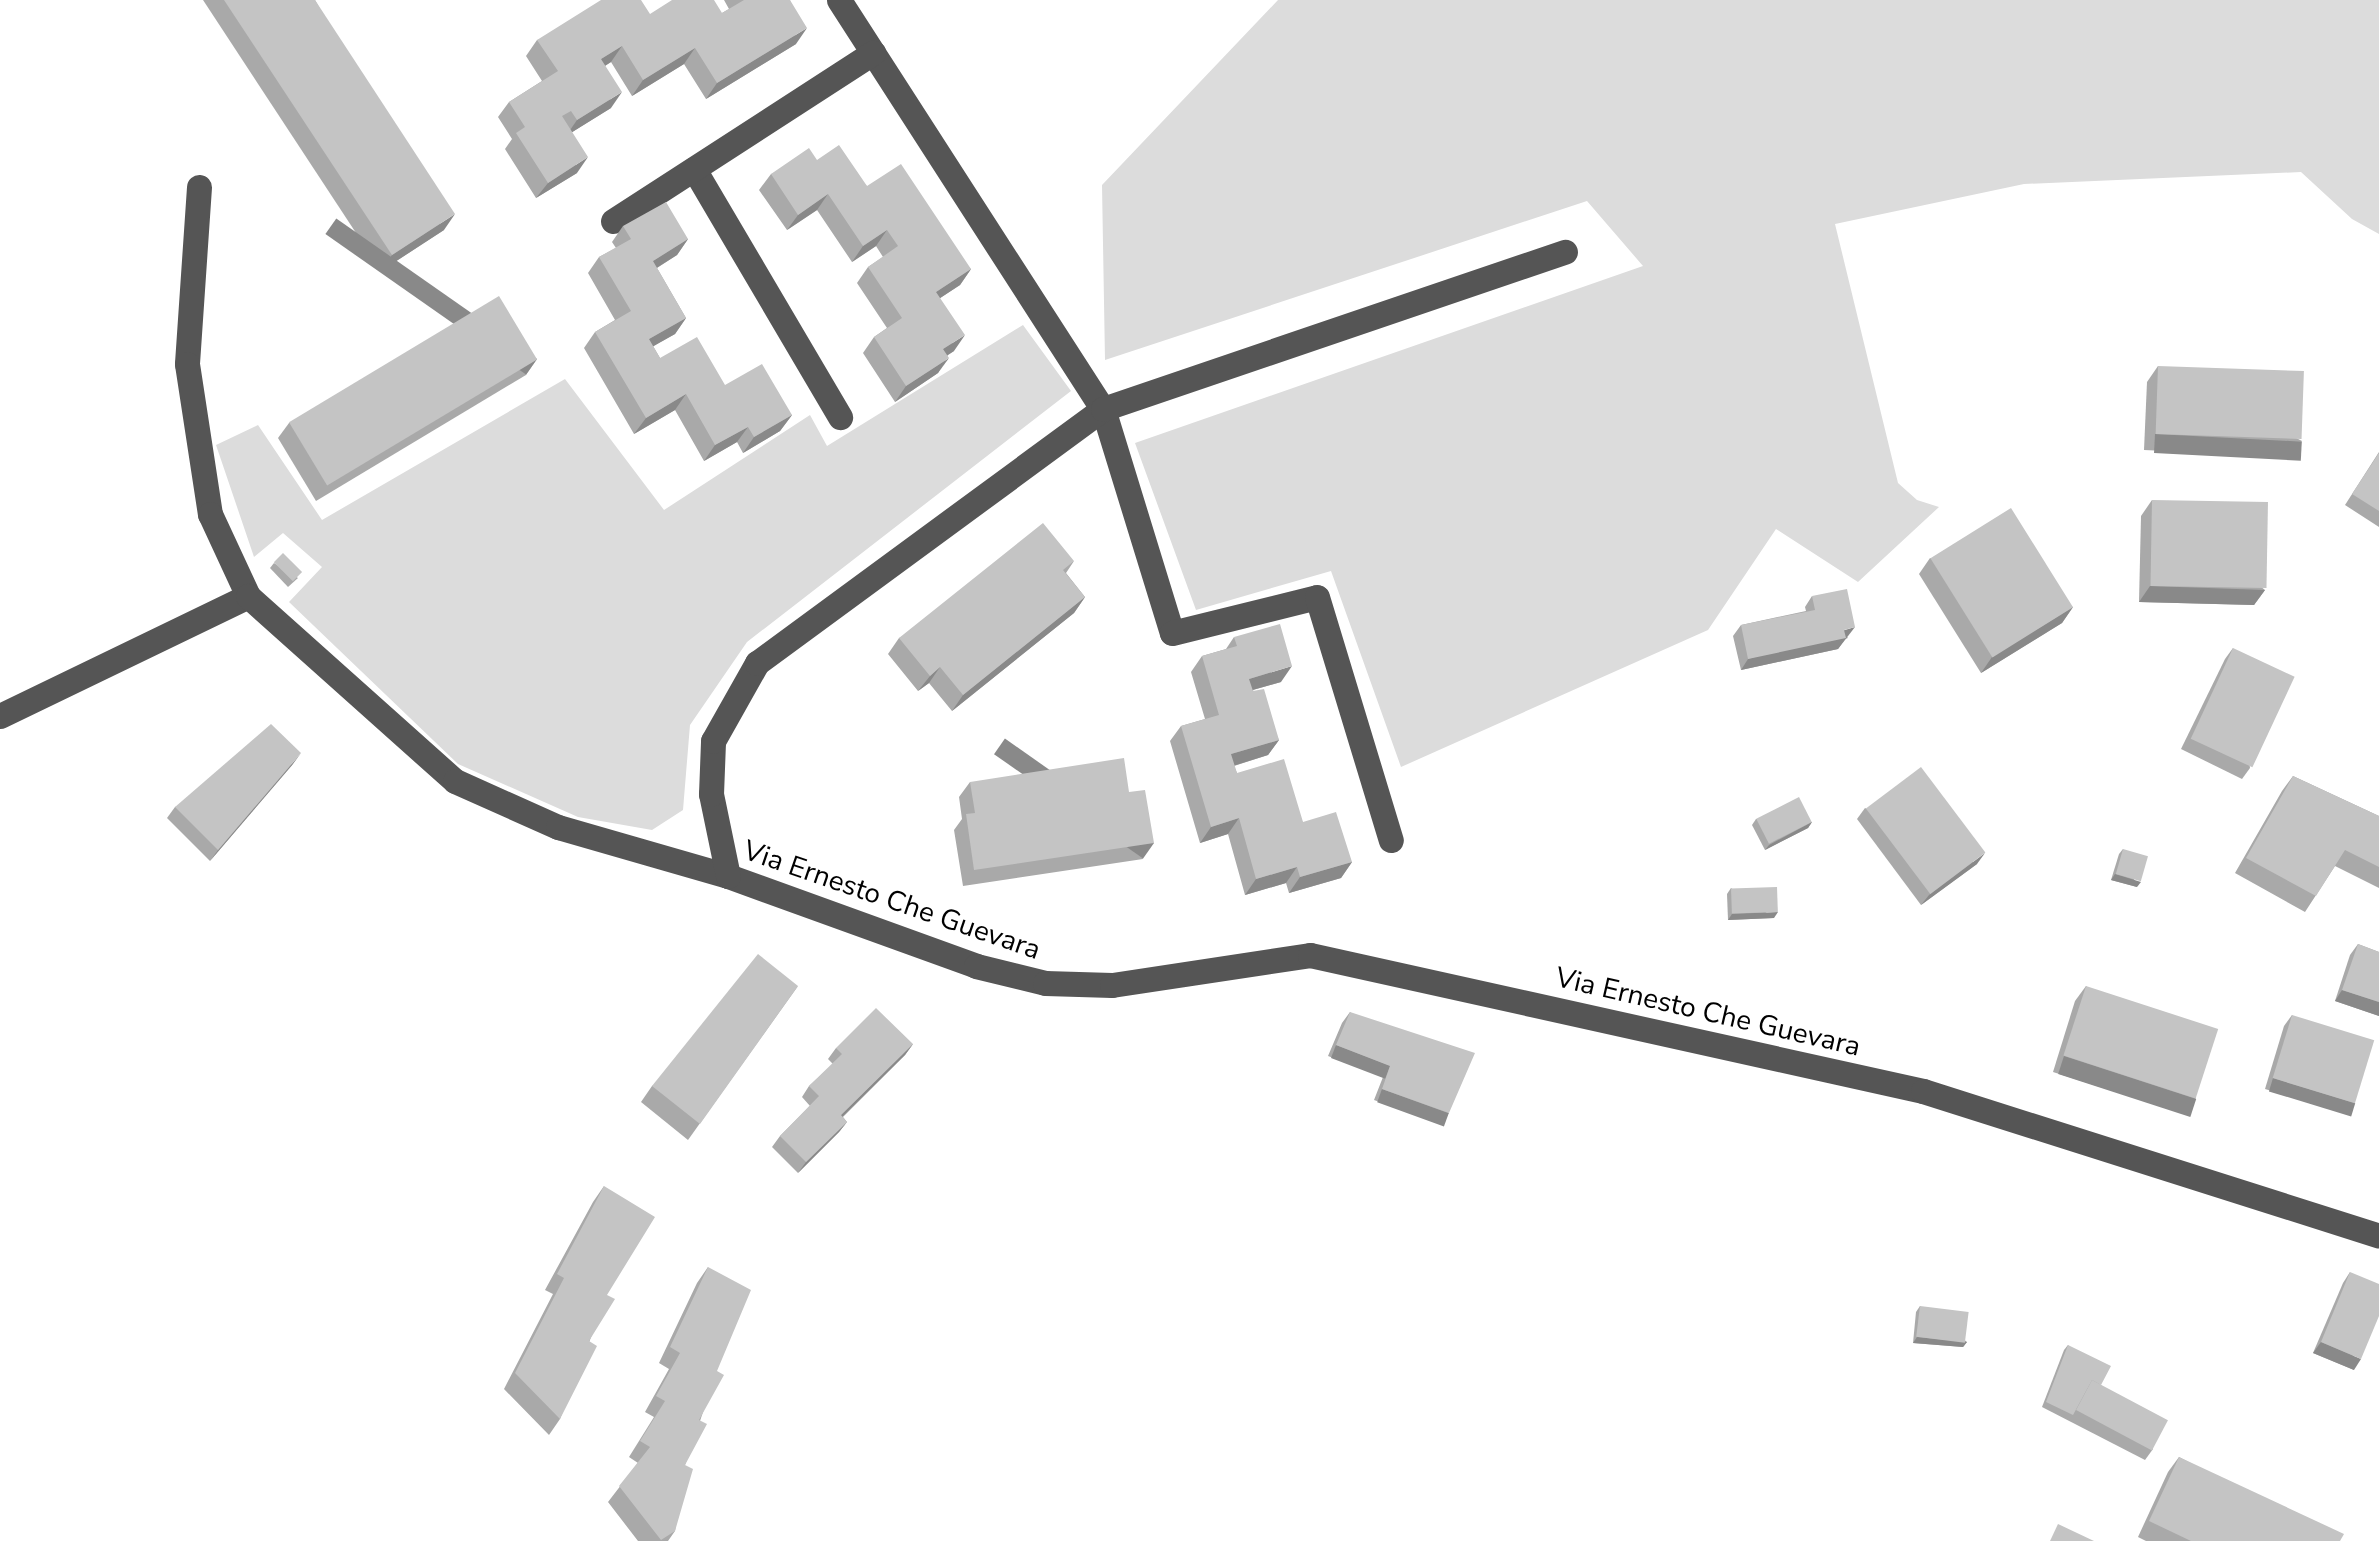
<!DOCTYPE html>
<html>
<head>
<meta charset="utf-8">
<style>
  body { margin:0 }
  #map { position:relative; width:2379px; height:1541px; overflow:hidden; background:#fff; font-family:"Nunito Sans",sans-serif }
  div>[style] { position:absolute }
  .green>* { inset:0; background:#dcdcdc }
  .minor>* { height:25px; margin:-12.5px; padding:0 12.5px; transform-origin:12.5px; border-radius:12.5px; background:#555 }
  .wall>* { inset:0; background:#a9a9a9 }
  .shaded-wall>* { inset:0; background:#898989; transform-origin:0 0 }
  .building>* { inset:0; background:#c4c4c4; transform-origin:0 0 }
  span { translate:-50% -50%; white-space:nowrap; text-align:center; line-height:1.15; -webkit-text-stroke:8px #fff; paint-order:stroke }
  .street-label { font-size:28px; color:#000 }
</style>
</head>
<body>
<div id="map">
  <div class="green">
    <div style="clip-path:polygon(1278px 0,2379px 0,2379px 234px,2352px 219px,2301px 172px,2024px 184px,1835px 224px,1898px 483px,1917px 500px,1939px 507px,1858px 582px,1776px 529px,1708px 630px,1401px 767px,1331px 571px,1196px 610px,1135px 443px,1643px 266px,1587px 201px,1105px 360px,1102px 185px)"></div>
    <div style="clip-path:polygon(1023px 325px,1071px 391px,747px 642px,690px 725px,683px 810px,652px 830px,578px 817px,458px 764px,289px 602px,322px 567px,283px 533px,254px 557px,216px 445px,258px 425px,322px 520px,565px 379px,664px 510px,810px 415px,827px 446px)"></div>
  </div>
  <div class="minor">
    <div style="left:839px;top:0;width:487px;rotate:57.2deg"></div>
    <div style="left:1103px;top:409px;width:234px;rotate:72.9deg"></div>
    <div style="left:1172px;top:633px;width:149px;rotate:-13.9deg"></div>
    <div style="left:1317px;top:597px;width:254px;rotate:73.1deg"></div>
    <div style="left:694px;top:169px;width:288px;rotate:59.5deg"></div>
    <div style="left:199px;top:187px;width:177px;rotate:93.9deg"></div>
    <div style="left:187px;top:364px;width:152px;rotate:81.3deg"></div>
    <div style="left:210px;top:514px;width:90px;rotate:65.1deg"></div>
    <div style="left:613px;top:221px;width:310px;rotate:-32.9deg"></div>
    <div style="left:0;top:716px;width:276px;rotate:-25.8deg"></div>
    <div style="left:248px;top:596px;width:278px;rotate:41.8deg"></div>
    <div style="left:455px;top:781px;width:113px;rotate:24.1deg"></div>
    <div style="left:558px;top:827px;width:177px;rotate:16.1deg"></div>
    <div style="left:728px;top:876px;width:264px;rotate:19.9deg"></div>
    <div style="left:976px;top:966px;width:71px;rotate:13.8deg"></div>
    <div style="left:1045px;top:983px;width:67px;rotate:1.7deg"></div>
    <div style="left:1112px;top:985px;width:200px;rotate:-8.6deg"></div>
    <div style="left:1310px;top:955px;width:628px;rotate:12.51deg"></div>
    <div style="left:1923px;top:1091px;width:478px;rotate:17.6deg"></div>
    <div style="left:728px;top:876px;width:84px;rotate:-101.7deg"></div>
    <div style="left:711px;top:794px;width:53px;rotate:-87.8deg"></div>
    <div style="left:713px;top:741px;width:90px;rotate:-60.6deg"></div>
    <div style="left:757px;top:663px;width:429px;rotate:-36.3deg"></div>
    <div style="left:1103px;top:409px;width:488px;rotate:-18.8deg"></div>
  </div>
  <div class="wall">
    <div style="clip-path:polygon(203px 0,315px 0,444px 230px,381px 271px)"></div>
    <div style="clip-path:polygon(724px 0,790px 0,796px 44px,706px 99px,684px 64px,632px 96px,611px 62px,605px 66px,611px 108px,572px 132px,577px 173px,536px 198px,505px 149px,512px 139px,498px 117px,509px 102px,542px 81px,526px 56px,537px 40px,650px 14px,722px 13px,729px 9px)"></div>
    <div style="clip-path:polygon(817px 160px,867px 186px,971px 269px,960px 285px,940px 298px,954px 351px,948px 355px,938px 373px,895px 402px,863px 353px,874px 337px,887px 328px,857px 283px,868px 267px,883px 257px,876px 246px,852px 262px,817px 210px,787px 230px,759px 190px,771px 174px)"></div>
    <div style="clip-path:polygon(623px 226px,688px 239px,677px 255px,657px 268px,686px 318px,675px 334px,653px 346px,660px 358px,792px 415px,780px 431px,743px 453px,737px 442px,704px 461px,675px 410px,634px 434px,584px 348px,595px 332px,615px 320px,588px 273px,599px 257px,616px 248px,612px 242px)"></div>
    <div style="clip-path:polygon(537px 359px,526px 375px,316px 501px,278px 438px,289px 423px)"></div>
    <div style="clip-path:polygon(2158px 366px,2302px 441px,2291px 457px,2144px 450px,2147px 382px)"></div>
    <div style="clip-path:polygon(2379px 452px,2379px 527px,2345px 505px)"></div>
    <div style="clip-path:polygon(2152px 500px,2265px 590px,2254px 605px,2139px 602px,2141px 516px)"></div>
    <div style="clip-path:polygon(1930px 558px,2073px 607px,2062px 623px,1981px 673px,1919px 574px)"></div>
    <div style="clip-path:polygon(1074px 561px,1066px 573px,1085px 597px,1074px 613px,952px 711px,929px 683px,918px 691px,888px 654px,899px 638px)"></div>
    <div style="clip-path:polygon(274px 563px,298px 578px,288px 587px,270px 568px)"></div>
    <div style="clip-path:polygon(1812px 596px,1848px 638px,1845px 639px,1838px 649px,1741px 670px,1733px 636px,1741px 625px,1806px 611px,1805px 607px)"></div>
    <div style="clip-path:polygon(1234px 637px,1281px 682px,1253px 690px,1279px 740px,1268px 755px,1234px 766px,1237px 773px,1303px 822px,1352px 862px,1341px 878px,1289px 893px,1286px 883px,1245px 895px,1228px 834px,1200px 843px,1170px 741px,1181px 726px,1205px 719px,1191px 672px,1202px 656px,1226px 649px)"></div>
    <div style="clip-path:polygon(2233px 648px,2250px 768px,2242px 779px,2181px 749px,2225px 659px)"></div>
    <div style="clip-path:polygon(293px 764px,210px 861px,167px 818px,175px 807px)"></div>
    <div style="clip-path:polygon(2293px 776px,2379px 816px,2379px 888px,2335px 866px,2305px 912px,2235px 873px,2282px 791px)"></div>
    <div style="clip-path:polygon(970px 782px,1129px 792px,1143px 859px,963px 886px,954px 830px,962px 819px,959px 797px)"></div>
    <div style="clip-path:polygon(1865px 808px,1977px 864px,1921px 905px,1857px 819px)"></div>
    <div style="clip-path:polygon(1756px 819px,1812px 822px,1808px 828px,1765px 850px,1752px 825px)"></div>
    <div style="clip-path:polygon(2123px 849px,2137px 887px,2111px 880px,2119px 854px)"></div>
    <div style="clip-path:polygon(1731px 888px,1774px 918px,1728px 920px,1727px 894px)"></div>
    <div style="clip-path:polygon(2358px 944px,2379px 952px,2379px 1016px,2335px 1001px,2350px 955px)"></div>
    <div style="clip-path:polygon(798px 986px,688px 1140px,641px 1102px,652px 1086px)"></div>
    <div style="clip-path:polygon(2086px 986px,2196px 1098px,2185px 1114px,2053px 1072px,2075px 1001px)"></div>
    <div style="clip-path:polygon(1350px 1012px,1449px 1113px,1441px 1124px,1374px 1100px,1383px 1077px,1328px 1056px,1342px 1023px)"></div>
    <div style="clip-path:polygon(2292px 1015px,2355px 1103px,2347px 1114px,2265px 1089px,2284px 1026px)"></div>
    <div style="clip-path:polygon(913px 1044px,905px 1055px,843px 1117px,847px 1122px,839px 1132px,798px 1173px,772px 1147px,780px 1136px,810px 1106px,802px 1097px,809px 1086px,833px 1064px,828px 1059px,836px 1048px)"></div>
    <div style="clip-path:polygon(604px 1186px,607px 1295px,560px 1419px,549px 1435px,504px 1389px,553px 1294px,545px 1290px,593px 1202px)"></div>
    <div style="clip-path:polygon(708px 1267px,717px 1371px,685px 1465px,675px 1531px,668px 1541px,638px 1541px,608px 1502px,638px 1463px,629px 1457px,654px 1417px,645px 1412px,669px 1369px,659px 1363px,697px 1283px)"></div>
    <div style="clip-path:polygon(2350px 1272px,2354px 1370px,2313px 1353px,2343px 1283px)"></div>
    <div style="clip-path:polygon(1920px 1306px,1967px 1342px,1963px 1347px,1913px 1343px,1916px 1312px)"></div>
    <div style="clip-path:polygon(2068px 1345px,2153px 1449px,2145px 1460px,2042px 1407px,2064px 1350px)"></div>
    <div style="clip-path:polygon(2179px 1457px,2340px 1541px,2146px 1541px,2138px 1537px,2168px 1472px)"></div>
  </div>
  <div class="shaded-wall">
    <div style="clip-path:polygon(807px 28px,796px 44px,706px 99px,717px 83px)"></div>
    <div style="clip-path:polygon(622px 46px,611px 62px,590px 75px,601px 59px)"></div>
    <div style="clip-path:polygon(695px 48px,684px 64px,632px 96px,643px 80px)"></div>
    <div style="clip-path:polygon(622px 92px,611px 108px,566px 136px,577px 120px)"></div>
    <div style="clip-path:polygon(588px 157px,577px 173px,536px 198px,548px 183px)"></div>
    <div style="clip-path:polygon(828px 194px,817px 210px,787px 230px,798px 215px)"></div>
    <div style="clip-path:polygon(455px 214px,444px 230px,381px 271px,392px 255px)"></div>
    <div style="clip-path:polygon(887px 230px,876px 246px,852px 262px,863px 246px)"></div>
    <div style="clip-path:polygon(688px 239px,677px 255px,642px 277px,653px 261px)"></div>
    <div style="clip-path:polygon(971px 269px,960px 285px,925px 308px,936px 292px)"></div>
    <div style="clip-path:polygon(686px 318px,675px 334px,638px 355px,649px 339px)"></div>
    <div style="clip-path:polygon(965px 335px,954px 351px,932px 365px,943px 349px)"></div>
    <div style="clip-path:polygon(949px 358px,938px 373px,895px 402px,906px 386px)"></div>
    <div style="left:537px;top:359px;width:19px;height:245px;rotate:125deg"></div>
    <div style="clip-path:polygon(686px 394px,675px 410px,634px 434px,646px 418px)"></div>
    <div style="clip-path:polygon(792px 415px,780px 431px,743px 453px,754px 437px)"></div>
    <div style="clip-path:polygon(748px 427px,737px 442px,704px 461px,715px 445px)"></div>
    <div style="left:2155px;top:434px;width:147px;height:19px;rotate:3deg"></div>
    <div style="clip-path:polygon(2150px 586px,2265px 590px,2254px 605px,2139px 602px)"></div>
    <div style="clip-path:polygon(1085px 597px,1074px 613px,952px 711px,963px 695px)"></div>
    <div style="clip-path:polygon(2073px 607px,2062px 623px,1981px 673px,1992px 657px)"></div>
    <div style="clip-path:polygon(1855px 627px,1838px 649px,1741px 670px,1748px 659px)"></div>
    <div style="clip-path:polygon(1292px 666px,1281px 682px,1238px 694px,1249px 679px)"></div>
    <div style="clip-path:polygon(940px 667px,929px 683px,918px 691px,930px 676px)"></div>
    <div style="clip-path:polygon(1279px 740px,1268px 755px,1220px 770px,1231px 754px)"></div>
    <div style="clip-path:polygon(301px 753px,293px 764px,210px 861px,218px 850px)"></div>
    <div style="clip-path:polygon(1239px 818px,1228px 834px,1200px 843px,1211px 827px)"></div>
    <div style="clip-path:polygon(1812px 822px,1808px 828px,1765px 850px,1769px 845px)"></div>
    <div style="left:1154px;top:843px;width:19px;height:182px;rotate:125deg"></div>
    <div style="clip-path:polygon(1985px 853px,1977px 864px,1921px 905px,1929px 895px)"></div>
    <div style="clip-path:polygon(1352px 862px,1341px 878px,1289px 893px,1300px 877px)"></div>
    <div style="clip-path:polygon(1297px 867px,1286px 883px,1245px 895px,1256px 879px)"></div>
    <div style="clip-path:polygon(2115px 874px,2141px 882px,2137px 887px,2111px 880px)"></div>
    <div style="clip-path:polygon(1778px 912px,1774px 918px,1728px 920px,1732px 914px)"></div>
    <div style="clip-path:polygon(2342px 990px,2379px 1002px,2379px 1016px,2335px 1001px)"></div>
    <div style="clip-path:polygon(913px 1044px,905px 1055px,833px 1126px,841px 1115px)"></div>
    <div style="left:1336px;top:1045px;width:58px;height:14px;rotate:21deg"></div>
    <div style="left:2064px;top:1056px;width:139px;height:19px;rotate:18deg"></div>
    <div style="left:2273px;top:1078px;width:86px;height:14px;rotate:17deg"></div>
    <div style="left:1382px;top:1089px;width:71px;height:14px;rotate:20deg"></div>
    <div style="clip-path:polygon(847px 1122px,839px 1132px,798px 1173px,806px 1162px)"></div>
    <div style="clip-path:polygon(1917px 1337px,1967px 1342px,1963px 1347px,1913px 1343px)"></div>
    <div style="clip-path:polygon(2321px 1342px,2361px 1359px,2354px 1370px,2313px 1353px)"></div>
  </div>
  <div class="building">
    <div style="clip-path:polygon(224px 0,315px 0,455px 214px,392px 255px)"></div>
    <div style="clip-path:polygon(601px 0,641px 0,650px 14px,672px 0,714px 0,722px 13px,744px 0,790px 0,807px 28px,717px 83px,695px 48px,643px 80px,622px 46px,601px 59px,622px 92px,577px 120px,571px 111px,562px 116px,588px 157px,548px 183px,516px 133px,525px 127px,509px 102px,558px 71px,537px 40px)"></div>
    <div style="clip-path:polygon(839px 145px,867px 186px,901px 164px,971px 269px,936px 292px,965px 335px,943px 349px,949px 358px,906px 386px,874px 337px,902px 318px,868px 267px,898px 246px,887px 230px,863px 246px,828px 194px,798px 215px,771px 174px,809px 148px,817px 160px)"></div>
    <div style="clip-path:polygon(666px 202px,688px 239px,653px 261px,686px 318px,649px 339px,660px 358px,697px 337px,725px 385px,762px 364px,792px 415px,754px 437px,748px 427px,715px 445px,686px 394px,646px 418px,595px 332px,631px 311px,599px 257px,631px 239px,623px 226px)"></div>
    <div style="left:499px;top:296px;width:74px;height:245px;rotate:59deg"></div>
    <div style="left:2158px;top:366px;width:146px;height:68px;rotate:2deg"></div>
    <div style="clip-path:polygon(2379px 453px,2379px 511px,2352px 494px)"></div>
    <div style="left:2152px;top:500px;width:116px;height:86px;rotate:1deg"></div>
    <div style="left:2011px;top:508px;width:117px;height:95px;rotate:58deg"></div>
    <div style="clip-path:polygon(1043px 523px,1074px 561px,1063px 570px,1085px 597px,963px 695px,940px 667px,930px 676px,899px 638px)"></div>
    <div style="left:283px;top:553px;width:27px;height:13px;rotate:45deg"></div>
    <div style="clip-path:polygon(1847px 589px,1855px 627px,1844px 630px,1846px 638px,1748px 659px,1741px 625px,1815px 610px,1812px 596px)"></div>
    <div style="clip-path:polygon(1280px 624px,1292px 666px,1249px 679px,1253px 691px,1264px 689px,1279px 740px,1231px 754px,1237px 773px,1284px 759px,1303px 822px,1336px 812px,1352px 862px,1300px 877px,1297px 867px,1256px 879px,1239px 818px,1211px 827px,1181px 726px,1219px 715px,1202px 656px,1237px 646px,1234px 637px)"></div>
    <div style="left:2233px;top:648px;width:68px;height:100px;rotate:25deg"></div>
    <div style="clip-path:polygon(271px 724px,301px 753px,218px 850px,175px 807px)"></div>
    <div style="clip-path:polygon(1124px 758px,1129px 792px,1145px 790px,1154px 843px,974px 870px,966px 814px,975px 813px,970px 782px)"></div>
    <div style="left:1921px;top:767px;width:107px;height:69px;rotate:53deg"></div>
    <div style="clip-path:polygon(2293px 776px,2379px 816px,2379px 867px,2345px 850px,2316px 896px,2246px 858px)"></div>
    <div style="left:1799px;top:797px;width:28px;height:48px;rotate:63deg"></div>
    <div style="left:2123px;top:849px;width:26px;height:26px;rotate:16deg"></div>
    <div style="left:1777px;top:887px;width:25px;height:46px;rotate:88deg"></div>
    <div style="clip-path:polygon(2358px 944px,2379px 952px,2379px 1002px,2342px 990px)"></div>
    <div style="clip-path:polygon(758px 954px,798px 986px,700px 1124px,652px 1086px)"></div>
    <div style="left:2086px;top:986px;width:139px;height:73px;rotate:18deg"></div>
    <div style="clip-path:polygon(876px 1008px,913px 1044px,841px 1115px,847px 1122px,806px 1162px,780px 1136px,819px 1096px,809px 1086px,842px 1054px,836px 1048px)"></div>
    <div style="clip-path:polygon(1350px 1012px,1475px 1053px,1449px 1113px,1382px 1089px,1390px 1066px,1336px 1045px)"></div>
    <div style="left:2292px;top:1015px;width:86px;height:66px;rotate:17deg"></div>
    <div style="clip-path:polygon(604px 1186px,655px 1217px,607px 1295px,615px 1299px,589px 1341px,597px 1346px,560px 1419px,515px 1373px,564px 1278px,557px 1274px)"></div>
    <div style="clip-path:polygon(708px 1267px,751px 1290px,717px 1371px,724px 1375px,699px 1420px,707px 1424px,685px 1465px,693px 1469px,675px 1531px,661px 1540px,619px 1486px,650px 1447px,640px 1441px,665px 1401px,656px 1396px,680px 1353px,670px 1347px)"></div>
    <div style="clip-path:polygon(2350px 1272px,2379px 1284px,2379px 1316px,2361px 1359px,2321px 1342px)"></div>
    <div style="left:1920px;top:1306px;width:49px;height:31px;rotate:7deg"></div>
    <div style="clip-path:polygon(2068px 1345px,2111px 1366px,2101px 1385px,2092px 1380px,2073px 1415px,2046px 1402px)"></div>
    <div style="left:2092px;top:1380px;width:86px;height:34px;rotate:28deg"></div>
    <div style="clip-path:polygon(2179px 1457px,2344px 1534px,2340px 1541px,2191px 1541px,2149px 1521px)"></div>
    <div style="clip-path:polygon(2058px 1524px,2094px 1541px,2050px 1541px)"></div>
  </div>
  <div class="street-label">
    <span style="left:892px;top:900px;rotate:19deg">Via Ernesto Che Guevara</span>
    <span style="left:1708px;top:1012px;rotate:13deg">Via Ernesto Che Guevara</span>
  </div>
</div>
</body>
</html>
